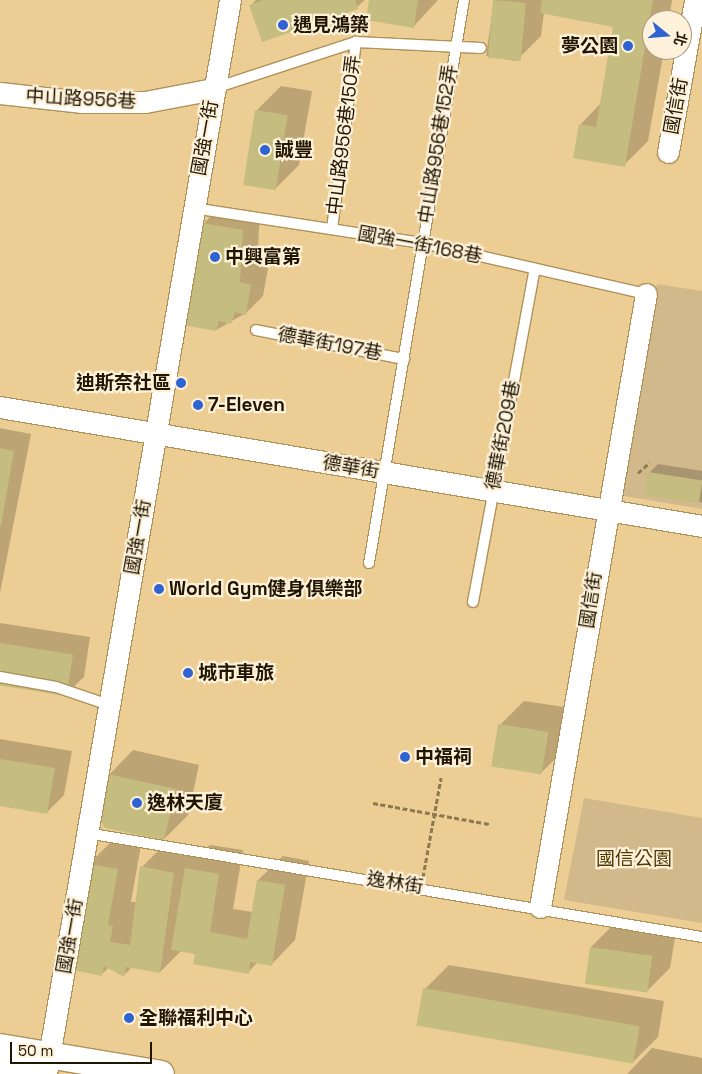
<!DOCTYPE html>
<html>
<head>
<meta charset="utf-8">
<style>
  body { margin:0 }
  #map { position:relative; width:702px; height:1074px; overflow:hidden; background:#eccd93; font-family:"Space Grotesk","Noto Sans TC",sans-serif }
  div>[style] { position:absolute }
  .green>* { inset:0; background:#d2b98c }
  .shadow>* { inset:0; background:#0003 }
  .building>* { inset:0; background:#c4bd7f; transform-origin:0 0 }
  .path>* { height:3px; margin-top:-1.5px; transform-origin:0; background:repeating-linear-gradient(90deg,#8d784f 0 5px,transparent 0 7.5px) }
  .roads { filter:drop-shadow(1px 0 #af9159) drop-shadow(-1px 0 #af9159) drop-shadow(0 1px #af9159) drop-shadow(0 -1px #af9159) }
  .service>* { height:10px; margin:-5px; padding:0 5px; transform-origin:5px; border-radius:5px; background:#fff }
  .minor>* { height:21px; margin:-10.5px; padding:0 10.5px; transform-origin:10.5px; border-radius:10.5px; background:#fff }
  .tertiary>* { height:26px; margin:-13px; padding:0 13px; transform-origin:13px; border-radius:13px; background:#fff }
  .dots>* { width:14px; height:14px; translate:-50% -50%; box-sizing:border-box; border:2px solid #fdf1da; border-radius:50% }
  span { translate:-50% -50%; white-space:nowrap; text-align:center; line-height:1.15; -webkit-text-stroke:4.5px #fdf1da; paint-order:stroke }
  .poi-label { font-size:19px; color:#211601; font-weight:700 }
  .left { translate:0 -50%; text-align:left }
  .right { translate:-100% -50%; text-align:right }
  .street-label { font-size:19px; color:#211601 }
  .park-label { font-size:19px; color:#503900 }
  .north { position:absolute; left:642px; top:10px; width:50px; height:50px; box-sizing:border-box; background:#fdf1da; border:1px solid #a59983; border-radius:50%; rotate:107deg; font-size:14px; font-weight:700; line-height:20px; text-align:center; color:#211601 }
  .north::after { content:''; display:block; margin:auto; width:18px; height:22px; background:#2f63d2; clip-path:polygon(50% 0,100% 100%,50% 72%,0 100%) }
  .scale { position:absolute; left:10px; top:1042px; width:142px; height:22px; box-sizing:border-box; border:2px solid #211601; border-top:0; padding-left:6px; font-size:15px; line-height:18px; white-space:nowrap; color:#211601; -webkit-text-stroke:4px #fdf1da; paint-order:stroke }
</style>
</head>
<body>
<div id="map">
  <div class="green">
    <div style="clip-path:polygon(657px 284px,702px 291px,702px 509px,618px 495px)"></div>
    <div style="clip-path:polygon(584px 798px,702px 818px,702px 923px,564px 900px)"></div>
  </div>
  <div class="shadow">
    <div style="clip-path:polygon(256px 0,365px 0,357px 7px,251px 5px)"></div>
    <div style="clip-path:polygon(370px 0,438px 0,414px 26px)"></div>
    <div style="clip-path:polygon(494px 0,672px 0,669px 20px,652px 20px,652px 50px,664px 50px,648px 141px,624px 165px,580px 125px,601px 103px,615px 26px,544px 12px,541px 36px,516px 61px,486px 56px)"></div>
    <div style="clip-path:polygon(281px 86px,312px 91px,299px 165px,275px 189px,257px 110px)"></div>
    <div style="clip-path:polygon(221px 206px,260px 213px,257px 264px,268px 268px,263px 296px,246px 313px,216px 330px,193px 234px)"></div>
    <div style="clip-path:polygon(0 428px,31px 434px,0 593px)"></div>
    <div style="clip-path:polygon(658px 464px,702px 471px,702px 503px,649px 473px)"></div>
    <div style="clip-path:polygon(0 623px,90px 637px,84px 677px,66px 694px,0 684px)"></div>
    <div style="clip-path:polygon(524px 701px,571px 708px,565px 749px,541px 773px,500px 725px)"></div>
    <div style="clip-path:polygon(0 739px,72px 751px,64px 795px,47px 812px,0 805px)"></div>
    <div style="clip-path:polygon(133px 750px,199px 765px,188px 815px,164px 839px,109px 775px)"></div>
    <div style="clip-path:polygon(113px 840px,141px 845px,131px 902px,137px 902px,142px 867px,166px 843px,198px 849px,197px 858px,210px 845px,243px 850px,233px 909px,253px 912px,258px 880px,283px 856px,309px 861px,295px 940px,271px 965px,258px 962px,248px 972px,182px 950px,160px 972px,132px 967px,124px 975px,109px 967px,102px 974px,89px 864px)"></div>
    <div style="clip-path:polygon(615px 923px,676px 932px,670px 968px,646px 992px,591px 947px)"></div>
    <div style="clip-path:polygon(449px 965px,664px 1001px,658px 1037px,634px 1061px,425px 989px)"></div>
    <div style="clip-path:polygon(652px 1048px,702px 1058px,702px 1074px,627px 1074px)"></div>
  </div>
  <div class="building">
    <div style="clip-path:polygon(263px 0,355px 0,358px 9px,262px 42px,249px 5px)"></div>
    <div style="clip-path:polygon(369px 0,418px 0,414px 28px,366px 20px)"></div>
    <div style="left:493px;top:0;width:33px;height:58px;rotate:5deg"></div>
    <div style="clip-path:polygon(542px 0,653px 0,625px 167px,573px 158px,579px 124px,596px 127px,613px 27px,540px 13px)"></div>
    <div style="left:255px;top:110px;width:33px;height:76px;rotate:9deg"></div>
    <div style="clip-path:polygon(202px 223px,243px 230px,240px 282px,251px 285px,246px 315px,235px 312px,231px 324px,219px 321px,216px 331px,178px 324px)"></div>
    <div style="clip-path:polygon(0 448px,14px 451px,1px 526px,0 526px)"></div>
    <div style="left:648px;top:472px;width:55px;height:23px;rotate:9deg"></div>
    <div style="left:0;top:643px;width:74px;height:42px;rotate:9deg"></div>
    <div style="left:498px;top:724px;width:51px;height:43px;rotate:9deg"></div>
    <div style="clip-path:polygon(0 759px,55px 768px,47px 814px,0 806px)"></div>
    <div style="clip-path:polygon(108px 774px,176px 789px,164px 840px,105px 828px,98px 817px)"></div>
    <div style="clip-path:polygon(88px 864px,118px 869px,108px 925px,113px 926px,110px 942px,130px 945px,140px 866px,174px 873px,160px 973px,126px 967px,124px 977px,104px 966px,102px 976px,68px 969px)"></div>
    <div style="clip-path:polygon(185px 868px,219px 874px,210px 932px,247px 939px,257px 880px,285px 885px,272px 966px,250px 962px,249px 974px,193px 964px,195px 954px,171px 950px)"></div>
    <div style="left:590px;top:947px;width:63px;height:37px;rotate:8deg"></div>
    <div style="left:423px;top:988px;width:220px;height:38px;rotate:10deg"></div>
  </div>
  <div class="path">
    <div style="left:638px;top:473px;width:15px;rotate:-42deg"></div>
    <div style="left:373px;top:803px;width:118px;rotate:10.3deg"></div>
    <div style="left:423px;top:877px;width:101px;rotate:-79.7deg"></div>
  </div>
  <div class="roads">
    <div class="service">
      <div style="left:215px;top:88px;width:148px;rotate:-18.1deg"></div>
      <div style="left:356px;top:42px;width:125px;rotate:2.7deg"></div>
      <div style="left:193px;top:208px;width:233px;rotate:8.7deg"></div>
      <div style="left:423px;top:243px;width:229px;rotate:12.9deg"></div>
      <div style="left:332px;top:229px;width:189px;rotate:-82.7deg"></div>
      <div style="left:256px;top:330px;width:151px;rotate:11.1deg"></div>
      <div style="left:369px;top:563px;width:571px;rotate:-80.42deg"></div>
      <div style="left:473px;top:602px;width:339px;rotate:-79.5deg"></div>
      <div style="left:0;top:677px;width:57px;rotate:10.1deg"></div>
      <div style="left:56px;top:687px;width:56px;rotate:18.8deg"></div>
      <div style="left:87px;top:833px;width:624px;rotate:9.6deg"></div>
    </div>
    <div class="minor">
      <div style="left:0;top:93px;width:81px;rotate:6.3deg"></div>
      <div style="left:81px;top:102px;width:64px"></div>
      <div style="left:145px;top:102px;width:69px;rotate:-10.8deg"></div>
      <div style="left:668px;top:152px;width:154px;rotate:-79.9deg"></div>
      <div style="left:0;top:407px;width:712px;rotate:9.62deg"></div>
      <div style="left:540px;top:907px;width:622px;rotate:-80.19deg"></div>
      <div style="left:46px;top:1074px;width:1090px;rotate:-80.28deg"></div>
    </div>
    <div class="tertiary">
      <div style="left:0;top:1047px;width:163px;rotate:9.5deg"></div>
      <div style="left:0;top:1069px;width:30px;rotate:9deg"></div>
    </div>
  </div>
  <div class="dots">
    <div style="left:283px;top:25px;background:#2f63d2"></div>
    <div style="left:628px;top:46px;background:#2f63d2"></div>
    <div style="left:265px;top:150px;background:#2f63d2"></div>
    <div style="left:215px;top:257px;background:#2f63d2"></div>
    <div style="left:181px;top:383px;background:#2f63d2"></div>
    <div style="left:198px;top:405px;background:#2f63d2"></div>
    <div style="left:159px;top:589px;background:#2f63d2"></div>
    <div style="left:188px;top:673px;background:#2f63d2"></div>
    <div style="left:405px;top:757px;background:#2f63d2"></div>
    <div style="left:137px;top:803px;background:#2f63d2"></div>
    <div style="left:129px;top:1018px;background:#2f63d2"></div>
  </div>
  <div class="poi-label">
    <span class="left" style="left:293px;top:25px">遇見鴻築</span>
    <span class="right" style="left:618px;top:46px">夢公園</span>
    <span class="left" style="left:275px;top:150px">誠豐</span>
    <span class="left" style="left:225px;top:257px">中興富第</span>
    <span class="right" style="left:171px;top:383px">迪斯奈社區</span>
    <span class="left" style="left:208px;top:405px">7-Eleven</span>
    <span class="left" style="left:169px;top:589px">World Gym健身俱樂部</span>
    <span class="left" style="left:198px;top:673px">城市車旅</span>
    <span class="left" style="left:415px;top:757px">中福祠</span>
    <span class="left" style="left:147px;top:803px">逸林天廈</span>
    <span class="left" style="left:139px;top:1018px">全聯福利中心</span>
  </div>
  <div class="street-label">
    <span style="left:81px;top:99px;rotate:3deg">中山路956巷</span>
    <span style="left:676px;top:106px;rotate:-80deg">國信街</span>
    <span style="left:344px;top:135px;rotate:-83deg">中山路956巷150弄</span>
    <span style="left:205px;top:138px;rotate:-80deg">國強一街</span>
    <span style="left:438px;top:144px;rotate:-81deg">中山路956巷152弄</span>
    <span style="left:420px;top:245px;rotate:11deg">國強一街168巷</span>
    <span style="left:330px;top:344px;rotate:11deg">德華街197巷</span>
    <span style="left:503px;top:435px;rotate:-79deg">德華街209巷</span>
    <span style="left:351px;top:467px;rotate:10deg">德華街</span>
    <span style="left:138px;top:537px;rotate:-80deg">國強一街</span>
    <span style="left:591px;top:600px;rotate:-81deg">國信街</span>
    <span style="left:395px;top:883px;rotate:9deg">逸林街</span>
    <span style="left:70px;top:936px;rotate:-80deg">國強一街</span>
  </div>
  <div class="park-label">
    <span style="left:634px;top:859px">國信公園</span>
  </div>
  <div class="north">北</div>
  <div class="scale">50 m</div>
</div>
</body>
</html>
